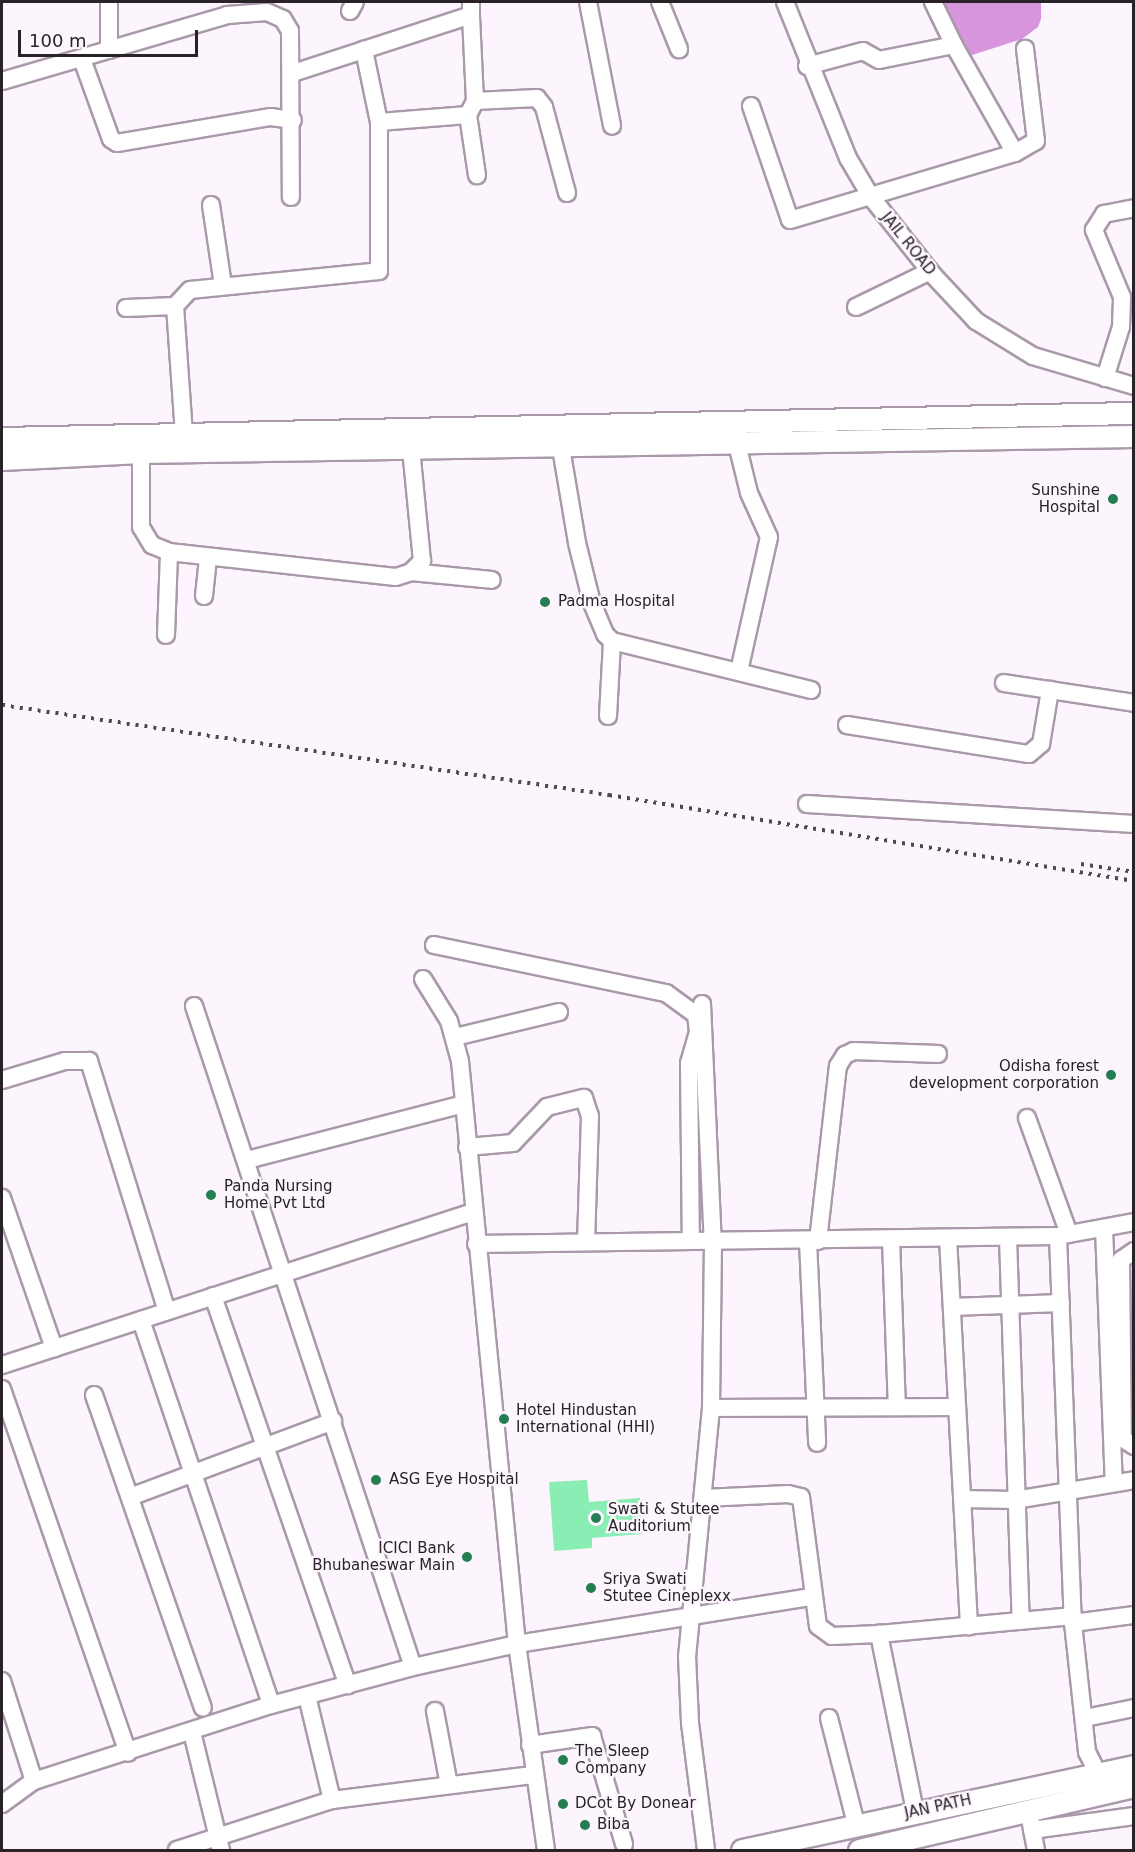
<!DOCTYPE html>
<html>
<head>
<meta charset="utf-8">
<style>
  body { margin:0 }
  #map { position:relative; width:1135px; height:1852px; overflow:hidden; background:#fdf5fd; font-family:"DejaVu Sans",sans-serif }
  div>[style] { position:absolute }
  .water>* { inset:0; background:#d894dc }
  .building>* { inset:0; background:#89edb4 }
  .roads { filter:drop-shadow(2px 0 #a999aa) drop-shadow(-2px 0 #a999aa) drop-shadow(0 2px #a999aa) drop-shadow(0 -2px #a999aa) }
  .minor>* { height:16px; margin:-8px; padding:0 8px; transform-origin:8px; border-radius:8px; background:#fff }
  .major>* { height:21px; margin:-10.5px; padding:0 10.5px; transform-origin:10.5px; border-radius:10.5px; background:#fff }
  .rail>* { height:4px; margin-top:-2px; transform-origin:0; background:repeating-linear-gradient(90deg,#4f484f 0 3px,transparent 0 9px) }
  .dots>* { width:16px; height:16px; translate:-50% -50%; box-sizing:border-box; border:3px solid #fdf5fd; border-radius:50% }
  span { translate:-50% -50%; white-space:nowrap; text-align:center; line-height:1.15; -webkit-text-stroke:4.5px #fdf5fd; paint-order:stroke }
  .street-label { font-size:15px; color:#292229 }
  .poi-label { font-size:15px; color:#292229 }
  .right { translate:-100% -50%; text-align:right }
  .left { translate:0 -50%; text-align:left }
  .frame { position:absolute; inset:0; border:3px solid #292229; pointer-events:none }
  .scale { position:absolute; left:18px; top:30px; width:180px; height:27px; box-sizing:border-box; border:3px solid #292229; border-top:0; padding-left:8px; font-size:18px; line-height:21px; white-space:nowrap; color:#292229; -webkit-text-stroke:4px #fdf5fd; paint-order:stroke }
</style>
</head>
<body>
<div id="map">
  <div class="water">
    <div style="clip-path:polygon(942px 2px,1041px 2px,1041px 19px,1038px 27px,1022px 39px,969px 56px)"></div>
  </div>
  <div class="building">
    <div style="clip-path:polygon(587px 1480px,589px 1502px,640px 1498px,642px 1534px,592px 1538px,592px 1548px,554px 1551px,549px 1482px)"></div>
  </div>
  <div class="roads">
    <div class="minor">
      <div style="left:109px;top:2px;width:48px;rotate:90deg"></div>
      <div style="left:588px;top:2px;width:126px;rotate:79deg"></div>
      <div style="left:660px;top:2px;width:51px;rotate:68deg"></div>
      <div style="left:785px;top:2px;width:168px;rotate:68deg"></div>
      <div style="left:848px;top:158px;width:45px;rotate:59.5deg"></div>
      <div style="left:871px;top:197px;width:100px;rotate:51.5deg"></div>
      <div style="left:933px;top:275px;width:63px;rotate:46.9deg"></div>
      <div style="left:976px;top:321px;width:67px;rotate:31.6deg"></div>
      <div style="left:1033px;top:356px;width:105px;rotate:16.5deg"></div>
      <div style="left:933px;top:2px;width:48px;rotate:64deg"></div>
      <div style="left:350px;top:11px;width:10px;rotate:-61deg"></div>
      <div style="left:82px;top:59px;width:85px;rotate:70.1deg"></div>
      <div style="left:111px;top:139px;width:7px;rotate:34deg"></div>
      <div style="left:117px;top:143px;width:156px;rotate:-9.6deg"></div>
      <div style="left:271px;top:117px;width:22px;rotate:8deg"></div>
      <div style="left:293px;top:73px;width:187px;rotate:-18deg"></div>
      <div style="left:471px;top:15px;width:13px;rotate:-90deg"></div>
      <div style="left:2px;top:81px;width:234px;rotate:-16.3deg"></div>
      <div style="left:227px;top:15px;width:40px;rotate:-4.3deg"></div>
      <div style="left:267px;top:12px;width:17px;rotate:24deg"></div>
      <div style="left:283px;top:19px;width:14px;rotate:60deg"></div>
      <div style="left:290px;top:31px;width:166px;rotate:89.7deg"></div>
      <div style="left:475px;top:101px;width:62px;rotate:-2.8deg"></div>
      <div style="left:537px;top:98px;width:11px;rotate:52deg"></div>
      <div style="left:544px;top:107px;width:89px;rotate:75deg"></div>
      <div style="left:751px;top:106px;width:120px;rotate:71.1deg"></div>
      <div style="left:790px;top:220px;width:235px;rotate:-16.6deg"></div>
      <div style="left:1015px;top:153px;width:124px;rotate:-119.5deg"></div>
      <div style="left:954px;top:45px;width:76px;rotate:168.7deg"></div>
      <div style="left:879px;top:60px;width:18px;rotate:-151deg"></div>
      <div style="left:863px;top:51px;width:58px;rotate:165deg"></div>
      <div style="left:468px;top:115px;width:61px;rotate:81.5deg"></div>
      <div style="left:379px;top:122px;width:89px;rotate:-4.5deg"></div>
      <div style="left:468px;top:115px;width:16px;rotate:-63deg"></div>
      <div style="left:475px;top:101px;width:86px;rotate:-92.7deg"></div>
      <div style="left:1015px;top:153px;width:24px;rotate:-30deg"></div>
      <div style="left:1036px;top:141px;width:93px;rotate:-96.8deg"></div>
      <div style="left:211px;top:205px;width:81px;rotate:81.5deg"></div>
      <div style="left:175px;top:306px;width:22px;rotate:-47deg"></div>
      <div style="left:190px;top:290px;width:190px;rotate:-5.7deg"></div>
      <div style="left:379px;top:271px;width:149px;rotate:-90deg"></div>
      <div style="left:379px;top:122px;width:74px;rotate:-101.8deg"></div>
      <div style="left:856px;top:307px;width:82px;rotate:-25.9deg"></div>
      <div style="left:126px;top:308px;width:49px;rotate:-2.3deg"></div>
      <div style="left:175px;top:306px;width:128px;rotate:86deg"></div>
      <div style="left:1105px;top:378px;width:53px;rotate:-72.6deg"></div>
      <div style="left:1121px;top:327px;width:30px;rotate:-88deg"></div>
      <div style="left:1122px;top:297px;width:73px;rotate:-112.7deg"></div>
      <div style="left:1094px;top:230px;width:19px;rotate:-58deg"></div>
      <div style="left:1104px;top:214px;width:31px;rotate:-11deg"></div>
      <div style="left:737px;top:444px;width:50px;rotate:76.2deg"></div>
      <div style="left:749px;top:493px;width:48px;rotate:65.6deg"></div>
      <div style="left:769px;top:537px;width:137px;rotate:102.6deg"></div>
      <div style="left:561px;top:448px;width:96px;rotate:80.4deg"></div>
      <div style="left:577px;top:543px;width:62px;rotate:76deg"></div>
      <div style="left:592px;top:603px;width:34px;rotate:67deg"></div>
      <div style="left:605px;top:634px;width:10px;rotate:45deg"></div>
      <div style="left:612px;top:641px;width:205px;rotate:13.8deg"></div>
      <div style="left:141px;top:452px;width:75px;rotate:90deg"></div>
      <div style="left:141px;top:527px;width:21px;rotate:59deg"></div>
      <div style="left:152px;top:545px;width:18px;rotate:22deg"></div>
      <div style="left:169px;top:552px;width:228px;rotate:6.3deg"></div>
      <div style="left:396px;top:577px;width:16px;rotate:-18deg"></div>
      <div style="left:411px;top:572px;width:16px;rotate:-45deg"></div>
      <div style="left:422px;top:561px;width:114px;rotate:-95.6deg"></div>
      <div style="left:411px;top:572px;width:81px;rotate:5.6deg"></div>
      <div style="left:204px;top:596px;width:39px;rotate:-84deg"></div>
      <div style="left:166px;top:635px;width:83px;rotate:-87.9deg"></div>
      <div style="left:1004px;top:683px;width:132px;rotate:8.7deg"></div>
      <div style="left:608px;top:716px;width:75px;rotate:-86.9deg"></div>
      <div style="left:847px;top:725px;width:184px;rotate:9.1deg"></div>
      <div style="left:1029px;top:754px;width:16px;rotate:-40deg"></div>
      <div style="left:1041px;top:744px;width:55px;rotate:-80.5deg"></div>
      <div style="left:807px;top:804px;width:328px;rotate:3.5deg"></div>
      <div style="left:434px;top:945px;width:237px;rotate:11.7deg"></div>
      <div style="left:666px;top:993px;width:37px;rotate:36deg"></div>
      <div style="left:696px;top:1015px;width:17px;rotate:83deg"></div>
      <div style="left:698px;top:1032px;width:32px;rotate:106deg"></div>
      <div style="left:689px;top:1063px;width:177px;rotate:89.4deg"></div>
      <div style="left:423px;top:979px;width:49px;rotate:58.2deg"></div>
      <div style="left:449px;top:1021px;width:41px;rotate:74.6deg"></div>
      <div style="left:460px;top:1061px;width:586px;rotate:84.42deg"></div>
      <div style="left:517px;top:1644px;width:208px;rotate:82deg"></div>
      <div style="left:702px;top:1004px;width:239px;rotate:87.4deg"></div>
      <div style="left:713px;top:1243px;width:165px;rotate:90.7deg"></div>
      <div style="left:711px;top:1408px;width:249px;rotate:95.5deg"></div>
      <div style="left:687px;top:1656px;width:67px;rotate:87.4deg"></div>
      <div style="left:690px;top:1723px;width:128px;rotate:82.8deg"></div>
      <div style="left:194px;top:1006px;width:696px;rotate:71.67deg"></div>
      <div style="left:455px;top:1037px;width:107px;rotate:-13.5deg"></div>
      <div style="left:2px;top:1080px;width:66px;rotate:-16.8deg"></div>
      <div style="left:65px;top:1061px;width:24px"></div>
      <div style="left:89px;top:1061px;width:262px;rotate:72.7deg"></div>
      <div style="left:1027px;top:1118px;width:123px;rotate:70.1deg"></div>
      <div style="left:467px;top:1147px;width:46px;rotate:-5deg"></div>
      <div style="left:513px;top:1143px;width:50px;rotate:-46.6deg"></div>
      <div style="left:547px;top:1107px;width:38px;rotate:-14deg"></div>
      <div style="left:584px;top:1098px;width:19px;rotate:72deg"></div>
      <div style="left:590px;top:1116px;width:125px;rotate:91.8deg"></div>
      <div style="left:247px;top:1160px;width:223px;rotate:-14.5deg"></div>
      <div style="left:2px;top:1198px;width:159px;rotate:70.9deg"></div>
      <div style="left:1104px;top:1228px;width:255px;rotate:87.8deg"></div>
      <div style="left:1058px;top:1236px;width:387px;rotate:87.8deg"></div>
      <div style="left:1073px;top:1623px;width:130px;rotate:83.8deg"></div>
      <div style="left:1087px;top:1752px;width:25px;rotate:63deg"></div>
      <div style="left:1008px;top:1237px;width:384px;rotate:88.1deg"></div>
      <div style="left:948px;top:1238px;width:389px;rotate:86.9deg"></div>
      <div style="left:891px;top:1239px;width:168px;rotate:88deg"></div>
      <div style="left:808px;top:1241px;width:202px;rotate:87.4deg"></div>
      <div style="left:818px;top:1241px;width:176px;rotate:-83.5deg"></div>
      <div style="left:838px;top:1066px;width:13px;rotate:-58deg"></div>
      <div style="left:845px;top:1055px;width:10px;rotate:-24deg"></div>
      <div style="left:854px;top:1051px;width:84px;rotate:2deg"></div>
      <div style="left:476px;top:1244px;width:582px;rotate:-0.79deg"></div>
      <div style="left:1058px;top:1236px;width:77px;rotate:-10.4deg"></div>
      <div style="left:1134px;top:1251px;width:16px;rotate:145deg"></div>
      <div style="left:1121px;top:1260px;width:179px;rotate:89.4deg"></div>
      <div style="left:1123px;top:1439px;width:13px;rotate:32deg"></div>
      <div style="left:213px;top:1296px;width:412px;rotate:70.9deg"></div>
      <div style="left:952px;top:1307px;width:109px;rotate:-2.1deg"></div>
      <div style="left:141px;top:1320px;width:406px;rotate:71.3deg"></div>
      <div style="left:2px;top:1365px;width:495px;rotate:-18deg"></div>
      <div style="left:2px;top:1389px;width:385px;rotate:70.9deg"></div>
      <div style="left:94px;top:1395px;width:331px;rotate:70.8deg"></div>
      <div style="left:711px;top:1408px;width:246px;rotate:-0.2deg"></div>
      <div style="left:130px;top:1497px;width:217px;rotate:-20.5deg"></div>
      <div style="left:704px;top:1498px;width:84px;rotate:-2.7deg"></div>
      <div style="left:788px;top:1494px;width:13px;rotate:13deg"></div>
      <div style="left:801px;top:1497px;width:130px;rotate:82.5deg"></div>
      <div style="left:818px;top:1626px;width:17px;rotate:36deg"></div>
      <div style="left:832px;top:1636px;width:47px;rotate:-2.4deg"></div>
      <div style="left:962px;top:1499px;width:53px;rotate:1.1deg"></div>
      <div style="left:1015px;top:1500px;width:121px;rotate:-9.5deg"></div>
      <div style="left:1073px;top:1623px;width:62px;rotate:-7.5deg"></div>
      <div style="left:2px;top:1681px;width:105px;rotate:72.3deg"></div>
      <div style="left:307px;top:1696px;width:107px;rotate:76.5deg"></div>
      <div style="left:435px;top:1711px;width:75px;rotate:79.3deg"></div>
      <div style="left:829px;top:1718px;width:109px;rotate:75.7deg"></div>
      <div style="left:1085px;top:1718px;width:50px;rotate:-11.5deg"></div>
      <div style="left:192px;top:1732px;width:122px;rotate:76.2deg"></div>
      <div style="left:530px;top:1745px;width:63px;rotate:-8.3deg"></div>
      <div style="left:592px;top:1736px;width:113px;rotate:73.5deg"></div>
      <div style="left:2px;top:1804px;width:39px;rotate:-36deg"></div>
      <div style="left:34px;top:1781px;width:249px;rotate:-17.8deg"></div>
      <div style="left:271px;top:1705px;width:147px;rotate:-15deg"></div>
      <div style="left:413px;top:1667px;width:107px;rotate:-12.5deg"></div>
      <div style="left:517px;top:1644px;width:298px;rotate:-9.1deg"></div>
      <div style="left:915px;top:1811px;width:181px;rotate:-101.5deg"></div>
      <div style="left:879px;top:1634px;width:195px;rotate:-5.3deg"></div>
      <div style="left:1030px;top:1819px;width:32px;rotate:79deg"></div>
      <div style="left:1032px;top:1830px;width:103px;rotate:-7.8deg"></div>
      <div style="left:177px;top:1850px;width:163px;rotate:-17.9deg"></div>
      <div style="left:332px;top:1800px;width:204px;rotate:-7.1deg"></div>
    </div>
    <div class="major">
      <div style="left:2px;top:438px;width:1132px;rotate:-1.27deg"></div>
      <div style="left:2px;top:459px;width:139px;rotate:-2.9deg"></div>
      <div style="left:141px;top:452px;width:993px;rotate:-0.92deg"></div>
      <div style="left:742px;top:1850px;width:401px;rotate:-12.1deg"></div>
      <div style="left:859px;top:1850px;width:282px;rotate:-13.1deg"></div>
    </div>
  </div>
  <div class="rail">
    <div style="left:2px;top:705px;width:614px;rotate:8.43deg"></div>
    <div style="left:609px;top:795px;width:532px;rotate:9.3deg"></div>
    <div style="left:1081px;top:864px;width:54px;rotate:8.6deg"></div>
  </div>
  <div class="dots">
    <div style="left:1113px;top:499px;background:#257e52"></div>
    <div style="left:545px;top:602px;background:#257e52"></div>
    <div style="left:1111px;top:1075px;background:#257e52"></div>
    <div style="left:211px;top:1195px;background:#257e52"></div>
    <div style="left:504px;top:1419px;background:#257e52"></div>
    <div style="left:376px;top:1480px;background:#257e52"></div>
    <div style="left:596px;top:1518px;background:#257e52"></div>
    <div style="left:467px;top:1557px;background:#257e52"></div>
    <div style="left:591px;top:1588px;background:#257e52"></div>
    <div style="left:563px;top:1760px;background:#257e52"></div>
    <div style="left:563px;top:1804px;background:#257e52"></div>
    <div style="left:585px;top:1825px;background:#257e52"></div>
  </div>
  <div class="street-label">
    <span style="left:908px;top:244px;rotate:51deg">JAIL ROAD</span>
    <span style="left:938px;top:1807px;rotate:-12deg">JAN PATH</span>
  </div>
  <div class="poi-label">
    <span class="right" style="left:1100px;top:499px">Sunshine<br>Hospital</span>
    <span class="left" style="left:558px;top:602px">Padma Hospital</span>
    <span class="right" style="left:1099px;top:1075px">Odisha forest<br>development corporation</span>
    <span class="left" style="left:224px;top:1195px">Panda Nursing<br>Home Pvt Ltd</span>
    <span class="left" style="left:516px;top:1419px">Hotel Hindustan<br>International (HHI)</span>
    <span class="left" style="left:389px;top:1480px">ASG Eye Hospital</span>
    <span class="left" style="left:608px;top:1518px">Swati &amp; Stutee<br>Auditorium</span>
    <span class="right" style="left:455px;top:1557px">ICICI Bank<br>Bhubaneswar Main</span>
    <span class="left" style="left:603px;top:1588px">Sriya Swati<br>Stutee Cineplexx</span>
    <span class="left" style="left:575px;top:1760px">The Sleep<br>Company</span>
    <span class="left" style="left:575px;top:1804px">DCot By Donear</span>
    <span class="left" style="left:597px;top:1825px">Biba</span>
  </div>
  <div class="frame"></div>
  <div class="scale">100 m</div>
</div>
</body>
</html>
